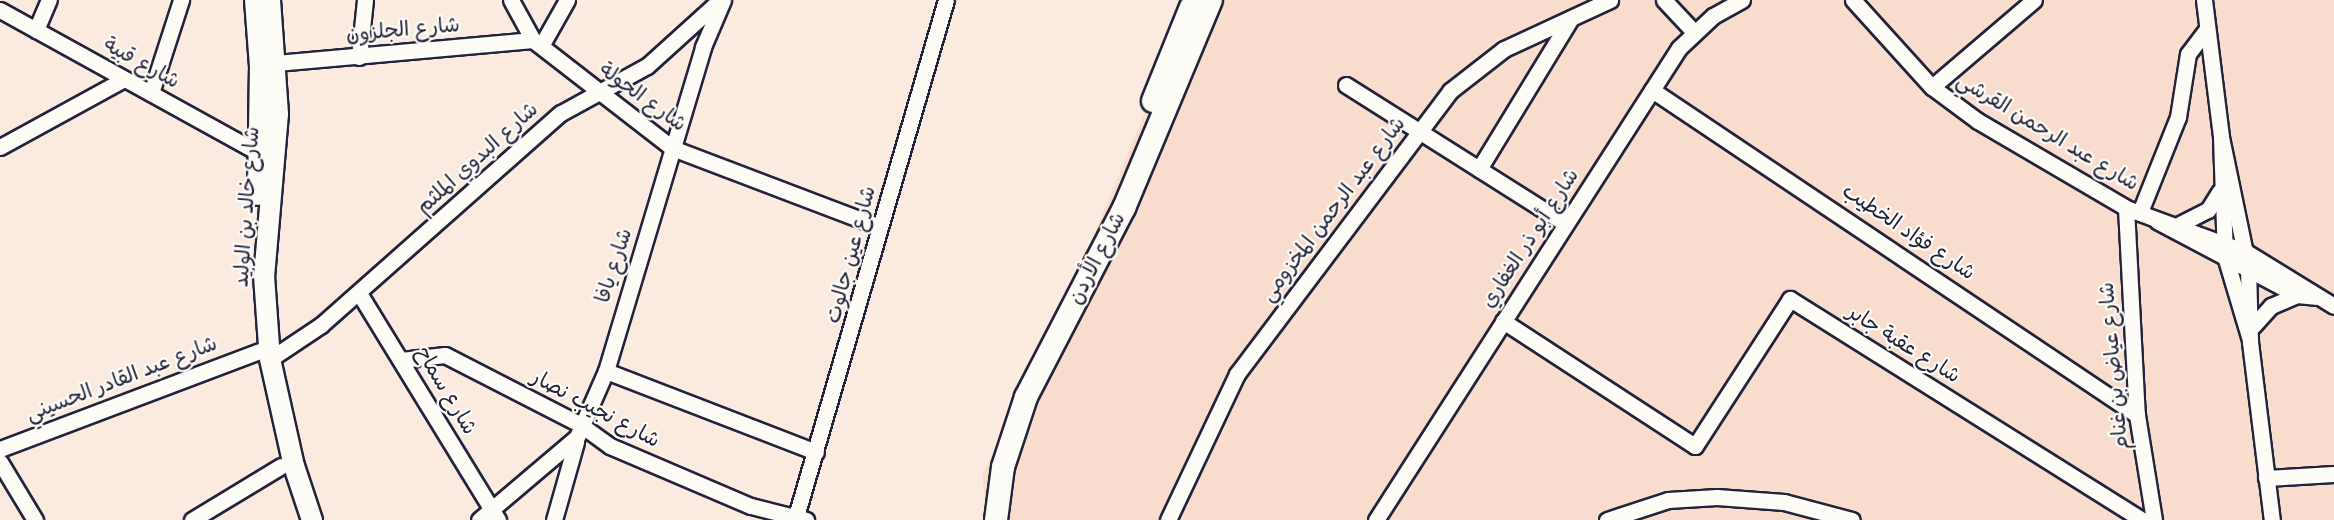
<!DOCTYPE html>
<html>
<head>
<meta charset="utf-8">
<style>
  body { margin:0 }
  #map { position:relative; width:2334px; height:520px; overflow:hidden; background:#faeadf; font-family:"Indie Flower","Playpen Sans Arabic",sans-serif }
  div>[style] { position:absolute }
  .built>* { inset:0; background:#f8ddce }
  .roads { filter:drop-shadow(2px 0 #22223b) drop-shadow(-2px 0 #22223b) drop-shadow(0 2px #22223b) drop-shadow(0 -2px #22223b) }
  .minor>* { height:15px; margin:-7.5px; padding:0 7.5px; transform-origin:7.5px; border-radius:7.5px; background:#fdfcf7 }
  .major>* { height:20px; margin:-10px; padding:0 10px; transform-origin:10px; border-radius:10px; background:#fdfcf7 }
  .highway>* { height:22px; margin:-11px; padding:0 11px; transform-origin:11px; border-radius:11px; background:#fdfcf7 }
  span { translate:-50% -50%; white-space:nowrap; text-align:center; line-height:1.15; -webkit-text-stroke:4.5px #fdfcf7; paint-order:stroke }
  .street-label { font-size:21px; color:#22223b }
</style>
</head>
<body>
<div id="map">
  <div class="built">
    <div style="clip-path:polygon(1192px 0,2334px 0,2334px 520px,988px 520px,982px 476px,1076px 278px)"></div>
  </div>
  <div class="roads">
    <div class="minor">
      <div style="left:511px;top:0;width:46px;rotate:61.2deg"></div>
      <div style="left:533px;top:40px;width:176px;rotate:37.8deg"></div>
      <div style="left:672px;top:148px;width:222px;rotate:20.8deg"></div>
      <div style="left:1664px;top:0;width:44px;rotate:46.8deg"></div>
      <div style="left:1853px;top:0;width:118px;rotate:47.8deg"></div>
      <div style="left:1932px;top:87px;width:57px;rotate:36.5deg"></div>
      <div style="left:1978px;top:121px;width:172px;rotate:30.4deg"></div>
      <div style="left:2126px;top:208px;width:128px;rotate:20.1deg"></div>
      <div style="left:2246px;top:252px;width:103px;rotate:31.5deg"></div>
      <div style="left:2204px;top:0;width:138px;rotate:82.9deg"></div>
      <div style="left:2221px;top:137px;width:133px;rotate:78.3deg"></div>
      <div style="left:2248px;top:267px;width:75px;rotate:88.5deg"></div>
      <div style="left:2250px;top:342px;width:179px;rotate:83deg"></div>
      <div style="left:0;top:10px;width:298px;rotate:28.9deg"></div>
      <div style="left:36px;top:30px;width:33px;rotate:-67deg"></div>
      <div style="left:541px;top:46px;width:53px;rotate:-60.5deg"></div>
      <div style="left:359px;top:57px;width:57px;rotate:-84deg"></div>
      <div style="left:276px;top:63px;width:258px;rotate:-5.1deg"></div>
      <div style="left:1346px;top:85px;width:260px;rotate:32.3deg"></div>
      <div style="left:1932px;top:87px;width:134px;rotate:-40.5deg"></div>
      <div style="left:1652px;top:90px;width:584px;rotate:33.83deg"></div>
      <div style="left:151px;top:93px;width:98px;rotate:-72.1deg"></div>
      <div style="left:2221px;top:137px;width:119px;rotate:88.1deg"></div>
      <div style="left:2225px;top:256px;width:88px;rotate:73.4deg"></div>
      <div style="left:0;top:147px;width:141px;rotate:-28.7deg"></div>
      <div style="left:1479px;top:169px;width:177px;rotate:-58.6deg"></div>
      <div style="left:2126px;top:208px;width:207px;rotate:87deg"></div>
      <div style="left:2137px;top:415px;width:106px;rotate:80.8deg"></div>
      <div style="left:2140px;top:212px;width:102px;rotate:-68.2deg"></div>
      <div style="left:2178px;top:117px;width:64px;rotate:-81deg"></div>
      <div style="left:2188px;top:54px;width:31px;rotate:-53deg"></div>
      <div style="left:2157px;top:221px;width:158px;rotate:27.9deg"></div>
      <div style="left:2297px;top:295px;width:18px;rotate:6deg"></div>
      <div style="left:2180px;top:224px;width:31px;rotate:-27deg"></div>
      <div style="left:2208px;top:210px;width:22px;rotate:-58deg"></div>
      <div style="left:359px;top:293px;width:266px;rotate:58.5deg"></div>
      <div style="left:1503px;top:321px;width:229px;rotate:33.1deg"></div>
      <div style="left:1695px;top:446px;width:175px;rotate:-57.1deg"></div>
      <div style="left:1790px;top:299px;width:416px;rotate:32.1deg"></div>
      <div style="left:2253px;top:326px;width:27px;rotate:-48deg"></div>
      <div style="left:2271px;top:306px;width:28px;rotate:-23deg"></div>
      <div style="left:270px;top:359px;width:61px;rotate:-33.7deg"></div>
      <div style="left:321px;top:325px;width:320px;rotate:-41.5deg"></div>
      <div style="left:561px;top:113px;width:98px;rotate:-28.7deg"></div>
      <div style="left:647px;top:66px;width:98px;rotate:-42.1deg"></div>
      <div style="left:401px;top:360px;width:44px;rotate:-6.5deg"></div>
      <div style="left:445px;top:355px;width:153px;rotate:27.2deg"></div>
      <div style="left:581px;top:425px;width:36px;rotate:36deg"></div>
      <div style="left:610px;top:446px;width:153px;rotate:23.1deg"></div>
      <div style="left:751px;top:506px;width:57px;rotate:14.3deg"></div>
      <div style="left:606px;top:371px;width:225px;rotate:21.1deg"></div>
      <div style="left:0;top:449px;width:277px;rotate:-20.7deg"></div>
      <div style="left:0;top:462px;width:68px;rotate:58.9deg"></div>
      <div style="left:2266px;top:478px;width:68px;rotate:-3.4deg"></div>
      <div style="left:192px;top:520px;width:104px;rotate:-31.2deg"></div>
      <div style="left:479px;top:520px;width:128px;rotate:-40.3deg"></div>
      <div style="left:577px;top:437px;width:72px;rotate:-66.3deg"></div>
      <div style="left:606px;top:371px;width:338px;rotate:-73.3deg"></div>
      <div style="left:703px;top:47px;width:51px;rotate:-66.9deg"></div>
      <div style="left:554px;top:520px;width:81px;rotate:-74.2deg"></div>
      <div style="left:795px;top:520px;width:541px;rotate:-73.81deg"></div>
      <div style="left:1168px;top:520px;width:161px;rotate:-64.7deg"></div>
      <div style="left:1237px;top:374px;width:354px;rotate:-53deg"></div>
      <div style="left:1450px;top:91px;width:68px;rotate:-37.9deg"></div>
      <div style="left:1504px;top:49px;width:117px;rotate:-24.8deg"></div>
      <div style="left:1376px;top:520px;width:561px;rotate:-57.3deg"></div>
      <div style="left:1679px;top:48px;width:47px;rotate:-43.3deg"></div>
      <div style="left:1713px;top:16px;width:33px;rotate:-29deg"></div>
      <div style="left:1607px;top:520px;width:64px;rotate:-18.2deg"></div>
      <div style="left:1668px;top:500px;width:49px;rotate:-3.5deg"></div>
      <div style="left:1717px;top:497px;width:67px;rotate:4.3deg"></div>
      <div style="left:1784px;top:502px;width:70px;rotate:14.8deg"></div>
    </div>
    <div class="major">
      <div style="left:255px;top:0;width:66px;rotate:85.7deg"></div>
      <div style="left:260px;top:66px;width:129px;rotate:90.9deg"></div>
      <div style="left:270px;top:0;width:114px;rotate:86deg"></div>
      <div style="left:278px;top:114px;width:163px;rotate:94.9deg"></div>
      <div style="left:264px;top:276px;width:83px;rotate:85.9deg"></div>
      <div style="left:270px;top:359px;width:110px;rotate:77.4deg"></div>
      <div style="left:294px;top:466px;width:57px;rotate:71.6deg"></div>
    </div>
    <div class="highway">
      <div style="left:1153px;top:101px;width:101px;rotate:-68deg"></div>
      <div style="left:996px;top:520px;width:53px;rotate:-82.5deg"></div>
      <div style="left:1003px;top:467px;width:74px;rotate:-71.8deg"></div>
      <div style="left:1026px;top:397px;width:213px;rotate:-62.6deg"></div>
      <div style="left:1124px;top:208px;width:225px;rotate:-67.3deg"></div>
    </div>
  </div>
  <div class="street-label">
    <span style="left:403px;top:31px;rotate:-5deg">شارع الجلزون</span>
    <span style="left:141px;top:64px;rotate:29deg">شارع قبية</span>
    <span style="left:642px;top:98px;rotate:36deg">شارع الحولة</span>
    <span style="left:2047px;top:133px;rotate:31deg">شارع عبد الرحمن القرشي</span>
    <span style="left:478px;top:159px;rotate:-42deg">شارع البدوي الملثم</span>
    <span style="left:248px;top:207px;rotate:-86deg">شارع خالد بن الوليد</span>
    <span style="left:1334px;top:210px;rotate:-53deg">شارع عبد الرحمن المخزومي</span>
    <span style="left:1908px;top:233px;rotate:34deg">شارع فؤاد الخطيب</span>
    <span style="left:1531px;top:239px;rotate:-57deg">شارع أبو ذر الغفاري</span>
    <span style="left:852px;top:255px;rotate:-75deg">شارع عين جالوت</span>
    <span style="left:1098px;top:259px;rotate:-63deg">شارع الأردن</span>
    <span style="left:615px;top:266px;rotate:-72deg">شارع يافا</span>
    <span style="left:1903px;top:345px;rotate:32deg">شارع عقبة جابر</span>
    <span style="left:2115px;top:366px;rotate:-95deg">شارع عياض بن غنام</span>
    <span style="left:122px;top:380px;rotate:-21deg">شارع عبد القادر الحسيني</span>
    <span style="left:445px;top:391px;rotate:59deg">شارع سماح</span>
    <span style="left:595px;top:410px;rotate:28deg">شارع نجيب نصار</span>
  </div>
</div>
</body>
</html>
